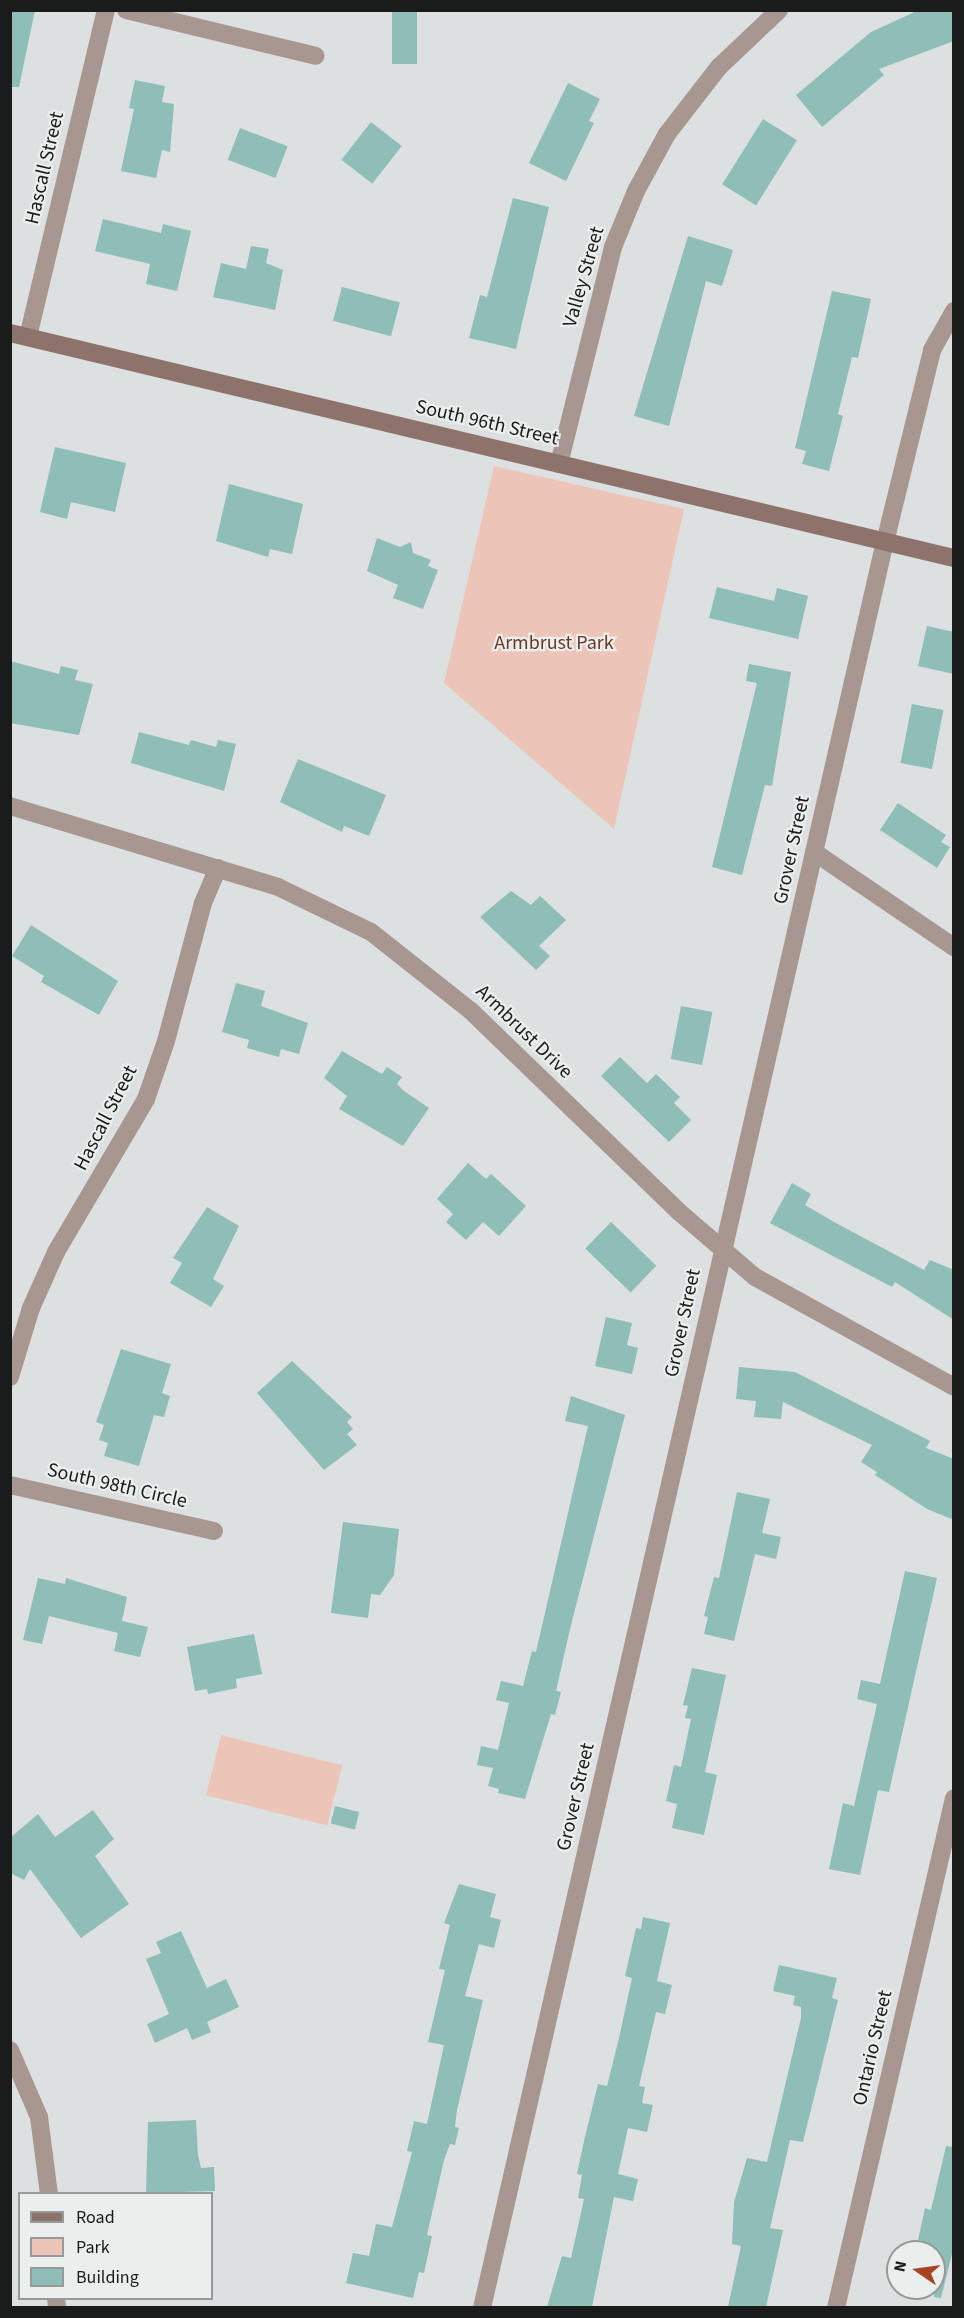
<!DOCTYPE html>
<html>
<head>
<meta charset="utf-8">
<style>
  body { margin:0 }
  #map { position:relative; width:964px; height:2318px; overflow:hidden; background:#dde0e0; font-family:"Source Sans 3",sans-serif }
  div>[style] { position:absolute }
  .green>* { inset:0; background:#edc4b8; transform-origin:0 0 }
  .building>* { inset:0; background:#8fbdb7; transform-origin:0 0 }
  .street>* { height:18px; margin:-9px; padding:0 9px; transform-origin:9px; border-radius:9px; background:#a89791 }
  .secondary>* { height:18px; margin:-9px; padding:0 9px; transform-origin:9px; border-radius:9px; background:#8d736c }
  span { translate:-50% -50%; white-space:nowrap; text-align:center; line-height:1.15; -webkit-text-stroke:4.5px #eaeeed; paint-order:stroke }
  .street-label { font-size:20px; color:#1a1b1b }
  .park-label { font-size:20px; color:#6d3828 }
  .frame { position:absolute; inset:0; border:12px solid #1a1b1b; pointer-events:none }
  .legend { position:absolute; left:18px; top:2192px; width:195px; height:108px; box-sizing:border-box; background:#eaeeed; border:2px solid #979a99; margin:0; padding:8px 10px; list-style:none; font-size:18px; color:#1a1b1b }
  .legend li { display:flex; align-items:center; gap:12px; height:30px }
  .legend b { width:30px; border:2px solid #979a99 }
  .north { position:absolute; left:886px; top:2240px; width:60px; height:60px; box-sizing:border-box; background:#eaeeed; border:2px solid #979a99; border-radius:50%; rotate:283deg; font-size:16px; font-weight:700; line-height:24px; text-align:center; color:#1a1b1b }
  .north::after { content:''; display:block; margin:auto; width:21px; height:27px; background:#a94220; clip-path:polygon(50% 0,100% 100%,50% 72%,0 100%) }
</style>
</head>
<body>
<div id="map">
  <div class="green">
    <div style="clip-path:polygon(494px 466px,684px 509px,614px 829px,444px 683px)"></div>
    <div style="left:221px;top:1735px;width:125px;height:62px;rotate:14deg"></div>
  </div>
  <div class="building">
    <div style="clip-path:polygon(10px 10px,35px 10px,19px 87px,10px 87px)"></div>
    <div style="left:392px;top:10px;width:25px;height:54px"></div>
    <div style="clip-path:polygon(919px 10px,954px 10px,954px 41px,879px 69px,884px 75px,822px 127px,796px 95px,871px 32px)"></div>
    <div style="clip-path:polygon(135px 80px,165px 86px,162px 102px,174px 104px,170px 152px,162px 150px,156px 178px,121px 171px,134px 109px,129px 108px)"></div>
    <div style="clip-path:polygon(568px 83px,600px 99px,589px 121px,594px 123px,566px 181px,529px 163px)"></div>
    <div style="left:763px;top:119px;width:40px;height:77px;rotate:32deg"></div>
    <div style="left:371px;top:122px;width:39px;height:48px;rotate:38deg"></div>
    <div style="left:240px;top:128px;width:51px;height:34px;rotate:21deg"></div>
    <div style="clip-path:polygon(513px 198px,549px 207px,516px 349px,469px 338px,480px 295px,487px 297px)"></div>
    <div style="clip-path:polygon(103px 219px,161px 233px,163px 224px,191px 231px,177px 291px,146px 284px,150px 264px,95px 251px)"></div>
    <div style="clip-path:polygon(688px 236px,733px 250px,722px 286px,706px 281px,669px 426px,634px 416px)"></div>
    <div style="clip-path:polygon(251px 246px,269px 249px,266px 263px,283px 270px,275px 310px,213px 297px,221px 263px,246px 269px)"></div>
    <div style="left:342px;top:287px;width:60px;height:35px;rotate:15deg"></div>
    <div style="clip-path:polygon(832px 291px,871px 299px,858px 358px,852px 357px,838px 414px,843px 416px,829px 471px,802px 464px,806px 451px,795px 448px)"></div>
    <div style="clip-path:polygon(55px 447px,126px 463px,115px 512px,71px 502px,67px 519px,40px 512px)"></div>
    <div style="clip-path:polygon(229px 484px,303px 504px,292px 554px,270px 549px,268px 557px,216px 541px)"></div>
    <div style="clip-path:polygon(377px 538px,400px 547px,411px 542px,413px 553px,431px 560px,428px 566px,438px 570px,423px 609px,393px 598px,398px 585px,367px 571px)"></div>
    <div style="clip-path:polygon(717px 587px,774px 601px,777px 588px,808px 596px,798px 639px,709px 618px)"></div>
    <div style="clip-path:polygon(927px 626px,954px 632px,954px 674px,918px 666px)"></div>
    <div style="clip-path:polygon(10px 661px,59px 674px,61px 666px,78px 670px,75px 680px,93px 684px,79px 735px,10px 723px)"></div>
    <div style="clip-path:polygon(749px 664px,791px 672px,772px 786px,765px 785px,742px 875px,712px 867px,757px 683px,746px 681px)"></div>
    <div style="left:912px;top:704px;width:32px;height:60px;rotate:11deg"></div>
    <div style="clip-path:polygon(139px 732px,189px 745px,191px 740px,216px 747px,218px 740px,236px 744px,224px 791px,131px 763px)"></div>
    <div style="clip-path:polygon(298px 759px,386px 795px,369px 836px,344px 826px,342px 832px,280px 802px)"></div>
    <div style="clip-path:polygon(898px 803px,946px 835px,941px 842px,950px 847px,937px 868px,880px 830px)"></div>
    <div style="clip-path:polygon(511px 891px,531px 905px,540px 896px,566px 920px,539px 946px,550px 956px,536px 970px,480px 917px)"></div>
    <div style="clip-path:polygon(31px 925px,118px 981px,99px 1015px,41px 982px,44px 976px,12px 956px)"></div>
    <div style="clip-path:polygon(236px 983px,265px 991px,261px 1006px,308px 1023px,299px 1054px,281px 1049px,279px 1057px,247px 1048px,249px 1040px,222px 1032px)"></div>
    <div style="left:681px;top:1006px;width:32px;height:54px;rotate:11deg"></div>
    <div style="clip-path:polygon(342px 1051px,382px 1074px,387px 1067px,402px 1077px,397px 1084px,404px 1091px,429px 1108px,403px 1146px,339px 1109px,347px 1096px,324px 1078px)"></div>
    <div style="clip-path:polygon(620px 1057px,647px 1083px,656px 1074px,680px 1097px,674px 1103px,691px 1120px,669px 1142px,601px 1076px)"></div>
    <div style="clip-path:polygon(468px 1163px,486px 1179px,491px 1174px,526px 1206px,499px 1236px,483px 1222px,466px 1240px,446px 1222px,453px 1214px,437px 1199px)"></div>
    <div style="clip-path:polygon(792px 1183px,811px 1194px,805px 1205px,834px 1222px,924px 1270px,930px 1260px,954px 1270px,954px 1320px,895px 1282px,892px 1287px,770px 1223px)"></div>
    <div style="clip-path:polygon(207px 1207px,239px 1226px,213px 1279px,224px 1286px,211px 1307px,170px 1283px,182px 1263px,173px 1258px)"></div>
    <div style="left:611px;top:1222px;width:63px;height:37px;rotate:44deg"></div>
    <div style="clip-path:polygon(606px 1317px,632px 1323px,627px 1345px,638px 1348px,632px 1374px,595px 1366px)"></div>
    <div style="clip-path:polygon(121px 1349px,171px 1364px,162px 1393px,170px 1396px,164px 1417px,154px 1415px,139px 1466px,104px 1456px,108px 1443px,99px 1440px,104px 1425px,96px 1422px)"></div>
    <div style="clip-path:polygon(292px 1361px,352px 1417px,347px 1422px,353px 1429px,347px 1434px,357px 1445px,324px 1470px,257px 1393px)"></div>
    <div style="clip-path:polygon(739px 1367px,795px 1372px,930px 1441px,926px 1448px,954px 1459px,954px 1520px,927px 1509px,875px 1475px,877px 1472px,861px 1462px,872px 1445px,783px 1402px,781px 1419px,754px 1417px,756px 1401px,736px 1399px)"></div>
    <div style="clip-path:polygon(571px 1396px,625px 1415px,570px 1629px,556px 1691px,561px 1692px,555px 1715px,551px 1714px,525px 1799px,498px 1793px,499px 1789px,488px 1786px,493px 1768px,477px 1765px,481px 1746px,498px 1750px,509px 1703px,496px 1700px,501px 1681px,523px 1686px,532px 1651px,536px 1652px,588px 1426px,565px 1421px)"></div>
    <div style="clip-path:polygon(737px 1492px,770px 1499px,762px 1533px,781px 1537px,776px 1559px,755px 1554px,734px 1641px,704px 1634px,708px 1617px,704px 1616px,714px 1577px,719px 1578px)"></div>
    <div style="clip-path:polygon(343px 1522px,399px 1529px,394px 1575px,380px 1595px,371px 1594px,368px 1618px,331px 1613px)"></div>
    <div style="clip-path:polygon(905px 1571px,937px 1578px,889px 1792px,878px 1790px,860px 1875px,829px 1869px,843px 1803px,854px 1806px,877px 1704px,857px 1699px,861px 1680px,880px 1684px)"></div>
    <div style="clip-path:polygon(38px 1578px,65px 1584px,66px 1578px,127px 1597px,122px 1621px,148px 1627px,140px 1657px,114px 1651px,118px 1633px,49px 1616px,42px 1644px,23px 1640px)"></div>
    <div style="clip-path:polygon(254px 1634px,262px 1674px,236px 1679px,237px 1688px,208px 1694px,207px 1689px,195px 1691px,187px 1647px)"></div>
    <div style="clip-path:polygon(692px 1668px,726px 1675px,705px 1772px,717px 1775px,704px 1835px,672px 1828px,677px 1804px,666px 1801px,674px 1765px,681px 1767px,691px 1719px,685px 1718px,688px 1706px,683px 1705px)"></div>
    <div style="left:335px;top:1806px;width:25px;height:18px;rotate:14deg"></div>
    <div style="clip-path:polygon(93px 1810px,114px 1839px,95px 1856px,129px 1904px,81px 1938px,30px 1869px,24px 1880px,10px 1873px,10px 1838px,38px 1814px,55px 1837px)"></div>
    <div style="clip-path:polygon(459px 1884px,496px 1894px,490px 1917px,501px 1920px,494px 1948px,479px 1944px,465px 1996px,483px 2000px,457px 2110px,455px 2127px,459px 2128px,455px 2145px,450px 2144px,444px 2160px,427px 2235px,432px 2236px,424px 2273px,419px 2272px,413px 2298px,346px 2283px,353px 2253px,369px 2256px,376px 2224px,392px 2227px,412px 2152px,407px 2151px,414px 2121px,427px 2124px,444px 2045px,428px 2042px,445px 1970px,439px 1969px,450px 1925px,444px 1923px)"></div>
    <div style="clip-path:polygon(643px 1917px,670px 1923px,657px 1981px,672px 1985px,665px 2014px,656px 2012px,639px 2086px,645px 2087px,642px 2103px,653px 2105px,647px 2132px,628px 2128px,618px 2174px,638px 2179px,633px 2201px,614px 2197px,592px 2307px,547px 2307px,562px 2256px,571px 2258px,584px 2199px,578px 2198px,582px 2175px,577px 2174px,584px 2141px,598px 2084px,607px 2086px,619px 2038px,632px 1978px,625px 1976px,636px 1928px,641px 1929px)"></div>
    <div style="clip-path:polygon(181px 1931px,207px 1988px,226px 1979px,239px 2007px,207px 2022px,211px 2032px,192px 2040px,187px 2028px,155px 2043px,147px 2024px,169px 2014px,146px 1959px,161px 1953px,156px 1942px)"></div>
    <div style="clip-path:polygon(779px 1965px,837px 1978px,832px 1998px,838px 2000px,803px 2142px,790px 2140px,770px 2228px,783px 2230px,766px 2307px,728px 2307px,741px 2246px,732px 2244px,734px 2202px,747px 2158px,767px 2162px,801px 2018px,801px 2007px,793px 2005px,795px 1996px,773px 1991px)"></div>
    <div style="clip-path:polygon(196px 2120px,198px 2155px,201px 2168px,214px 2167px,215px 2191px,146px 2193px,148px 2122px)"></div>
    <div style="clip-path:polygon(946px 2146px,954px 2147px,954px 2246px,941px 2298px,934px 2297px,934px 2252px,921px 2252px,923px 2241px,918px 2240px,925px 2208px,931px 2210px)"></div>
  </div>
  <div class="street">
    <div style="left:126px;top:10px;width:195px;rotate:13.6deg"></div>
    <div style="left:28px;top:337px;width:336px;rotate:-76.6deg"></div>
    <div style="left:559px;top:464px;width:224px;rotate:-76deg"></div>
    <div style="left:613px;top:247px;width:61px;rotate:-67.7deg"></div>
    <div style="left:636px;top:191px;width:65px;rotate:-61.5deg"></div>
    <div style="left:667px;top:134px;width:85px;rotate:-52.2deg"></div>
    <div style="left:719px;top:67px;width:83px;rotate:-43.5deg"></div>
    <div style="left:10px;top:806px;width:280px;rotate:16.8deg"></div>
    <div style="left:278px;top:887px;width:103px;rotate:25.8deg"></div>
    <div style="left:371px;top:932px;width:127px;rotate:38.3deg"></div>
    <div style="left:471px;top:1011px;width:288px;rotate:44deg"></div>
    <div style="left:678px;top:1211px;width:101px;rotate:40.6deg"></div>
    <div style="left:755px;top:1277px;width:227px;rotate:28.9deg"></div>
    <div style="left:814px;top:852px;width:169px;rotate:34.2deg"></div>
    <div style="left:10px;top:1377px;width:72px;rotate:-73.1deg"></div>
    <div style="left:31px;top:1308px;width:61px;rotate:-65.9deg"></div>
    <div style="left:56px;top:1252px;width:178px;rotate:-59.5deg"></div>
    <div style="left:146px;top:1099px;width:61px;rotate:-71deg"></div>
    <div style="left:166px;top:1041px;width:143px;rotate:-75deg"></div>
    <div style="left:203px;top:903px;width:38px;rotate:-67deg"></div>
    <div style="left:10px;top:1485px;width:209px;rotate:12.7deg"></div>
    <div style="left:10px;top:2050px;width:73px;rotate:66.6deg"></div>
    <div style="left:39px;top:2117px;width:78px;rotate:82.6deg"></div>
    <div style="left:56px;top:2298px;width:10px;rotate:84deg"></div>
    <div style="left:482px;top:2308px;width:1811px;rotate:-77.15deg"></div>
    <div style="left:885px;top:542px;width:198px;rotate:-76.2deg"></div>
    <div style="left:932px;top:350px;width:45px;rotate:-60.6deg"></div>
    <div style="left:836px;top:2308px;width:523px;rotate:-76.97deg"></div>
  </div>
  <div class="secondary">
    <div style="left:10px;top:333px;width:970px;rotate:13.41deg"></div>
  </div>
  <div class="street-label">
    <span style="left:45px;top:168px;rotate:-77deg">Hascall Street</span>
    <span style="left:584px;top:277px;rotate:-74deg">Valley Street</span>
    <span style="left:487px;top:423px;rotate:13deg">South 96th Street</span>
    <span style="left:792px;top:850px;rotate:-78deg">Grover Street</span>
    <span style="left:524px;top:1032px;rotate:44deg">Armbrust Drive</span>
    <span style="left:106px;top:1118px;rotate:-63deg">Hascall Street</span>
    <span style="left:683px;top:1323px;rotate:-78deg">Grover Street</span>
    <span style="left:117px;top:1486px;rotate:13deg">South 98th Circle</span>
    <span style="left:576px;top:1797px;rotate:-77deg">Grover Street</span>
    <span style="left:873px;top:2048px;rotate:-77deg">Ontario Street</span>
  </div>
  <div class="park-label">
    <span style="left:554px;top:643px">Armbrust Park</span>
  </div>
  <div class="frame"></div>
  <ul class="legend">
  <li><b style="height:8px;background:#8d736c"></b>Road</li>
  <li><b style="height:16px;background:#edc4b8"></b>Park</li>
  <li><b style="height:16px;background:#8fbdb7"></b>Building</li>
  </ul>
  <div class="north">N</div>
</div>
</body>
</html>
